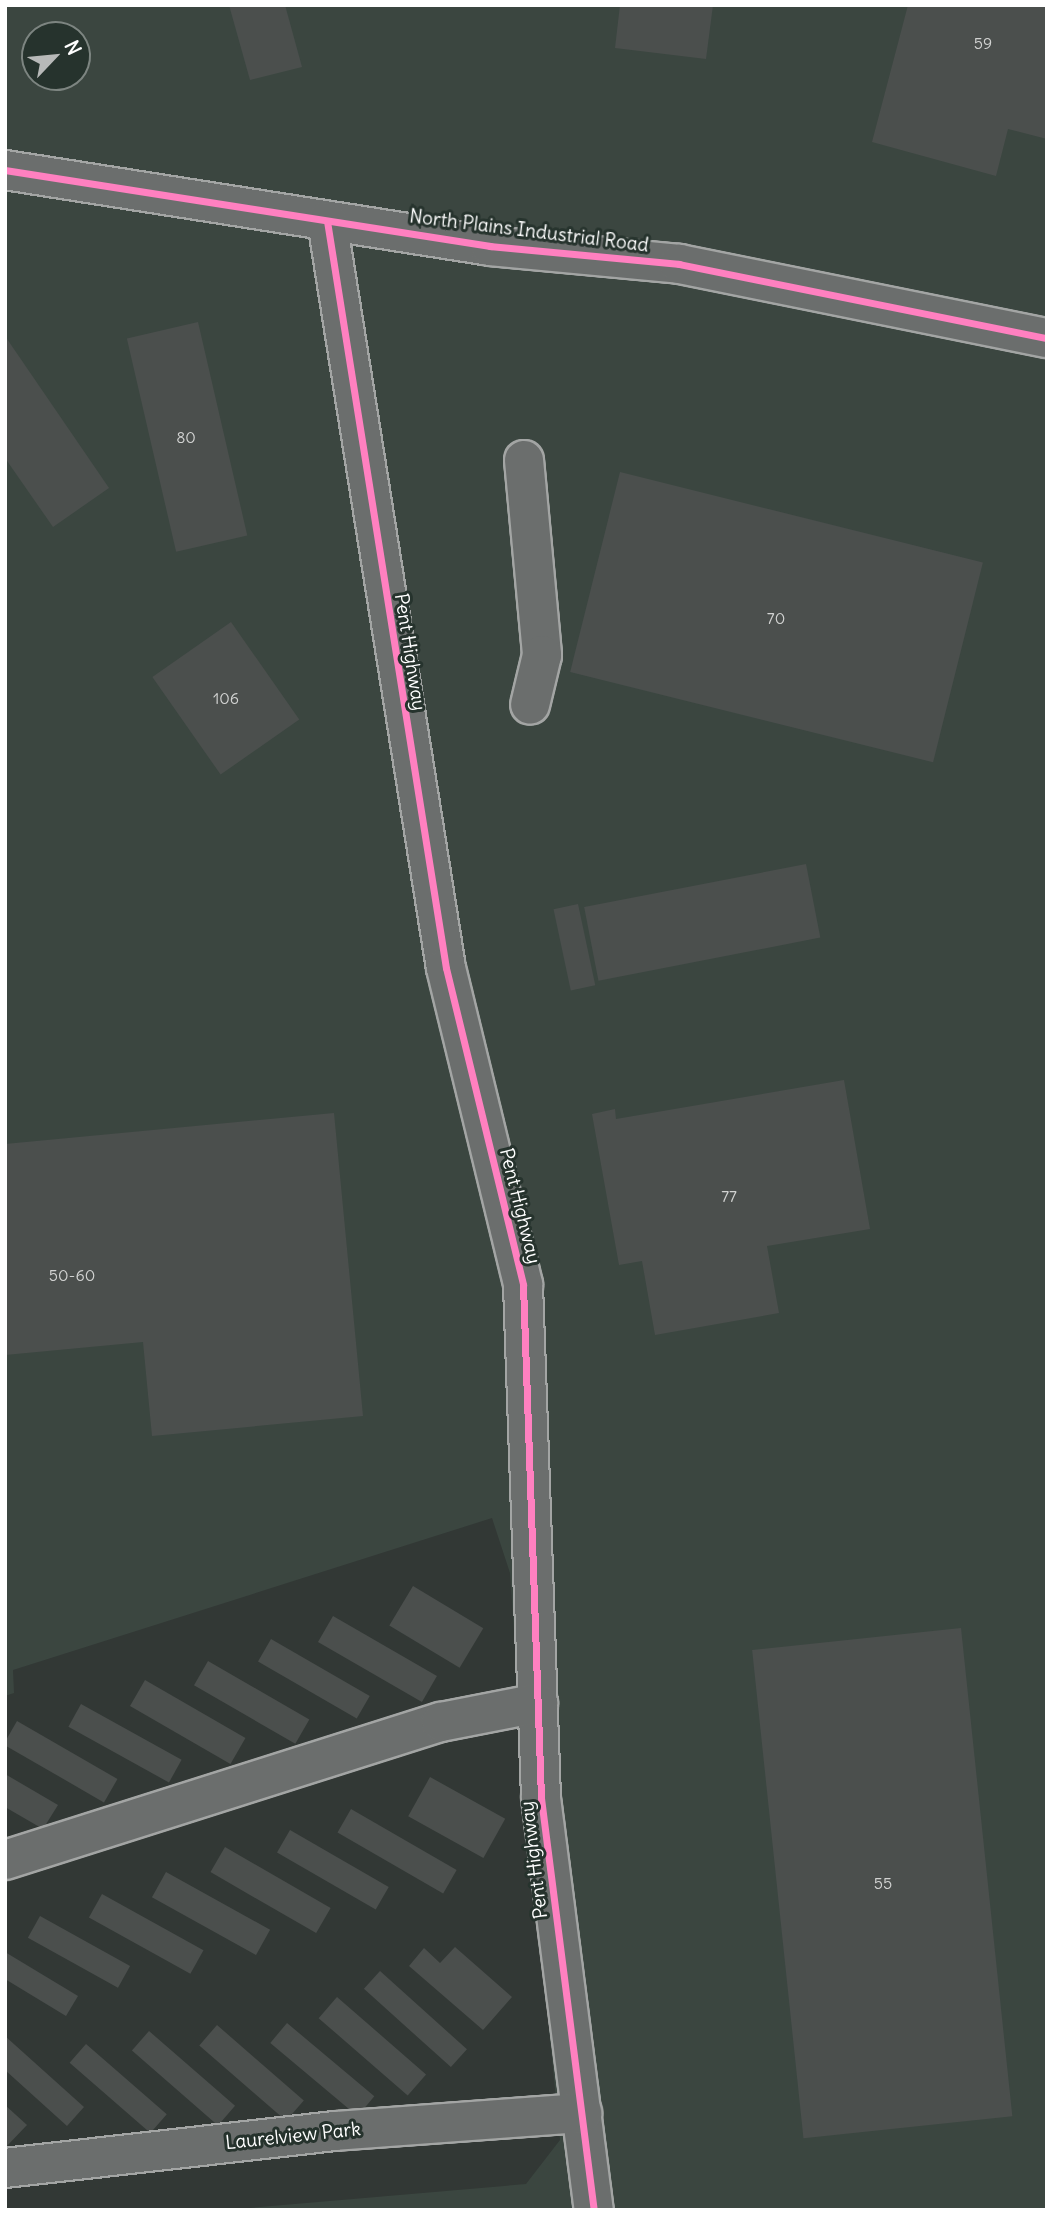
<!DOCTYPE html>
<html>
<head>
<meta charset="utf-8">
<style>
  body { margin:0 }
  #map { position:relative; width:1052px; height:2215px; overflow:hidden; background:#323835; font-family:Delius,sans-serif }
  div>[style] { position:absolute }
  .built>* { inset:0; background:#3b4640 }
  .building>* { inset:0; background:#4b4f4d; transform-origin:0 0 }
  .roads { filter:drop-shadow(2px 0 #a3a5a4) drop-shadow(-2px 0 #a3a5a4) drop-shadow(0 2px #a3a5a4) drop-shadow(0 -2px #a3a5a4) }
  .minor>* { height:38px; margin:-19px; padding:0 19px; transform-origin:19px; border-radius:19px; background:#6b6e6d }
  .cycleway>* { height:7px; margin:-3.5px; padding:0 3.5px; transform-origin:3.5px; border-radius:3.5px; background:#ff80c0 }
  span { translate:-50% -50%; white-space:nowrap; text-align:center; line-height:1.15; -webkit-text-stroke:6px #26332d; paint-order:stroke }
  .number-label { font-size:16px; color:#d2d3d2 }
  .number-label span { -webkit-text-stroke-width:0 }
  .street-label { font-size:19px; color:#fff }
  .frame { position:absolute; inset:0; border:7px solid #fff; pointer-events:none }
  .north { position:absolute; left:21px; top:21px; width:70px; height:70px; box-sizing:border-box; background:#26332d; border:2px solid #7d8581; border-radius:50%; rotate:64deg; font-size:19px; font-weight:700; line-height:28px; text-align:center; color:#fff }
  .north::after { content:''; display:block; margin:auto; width:24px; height:32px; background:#b7b9b8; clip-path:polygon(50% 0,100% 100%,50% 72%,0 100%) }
</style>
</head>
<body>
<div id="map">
  <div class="built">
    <div style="clip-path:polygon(evenodd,5px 5px,1047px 5px,1047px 2210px,226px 2210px,526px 2184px,560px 2140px,523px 1763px,510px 1573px,492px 1518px,13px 1670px,14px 1693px,5px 1696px,5px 5px,35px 35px,77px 35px,77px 77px,35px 77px,35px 35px)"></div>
  </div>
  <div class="building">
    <div style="clip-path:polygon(229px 5px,285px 5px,302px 67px,250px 80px)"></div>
    <div style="clip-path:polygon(620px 5px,713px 5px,706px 59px,615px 48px)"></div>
    <div style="clip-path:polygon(908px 5px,1047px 5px,1047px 139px,1008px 129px,996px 176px,872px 142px)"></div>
    <div style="left:198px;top:322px;width:219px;height:73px;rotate:77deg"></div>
    <div style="clip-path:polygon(5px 336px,109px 488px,53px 527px,5px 458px)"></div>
    <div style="left:620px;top:472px;width:374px;height:206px;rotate:14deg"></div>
    <div style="left:231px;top:622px;width:119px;height:96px;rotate:55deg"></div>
    <div style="left:806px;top:864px;width:75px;height:226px;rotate:79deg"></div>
    <div style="left:578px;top:904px;width:83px;height:25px;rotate:78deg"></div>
    <div style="clip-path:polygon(844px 1080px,870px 1229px,767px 1246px,779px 1313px,655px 1335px,642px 1261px,619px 1265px,592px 1114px,615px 1109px,616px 1119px)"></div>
    <div style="clip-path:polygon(334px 1113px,363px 1416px,152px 1436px,143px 1342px,5px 1355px,5px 1144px)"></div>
    <div style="left:413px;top:1586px;width:82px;height:46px;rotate:31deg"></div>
    <div style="left:333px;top:1616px;width:120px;height:30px;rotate:30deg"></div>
    <div style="left:961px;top:1628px;width:491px;height:210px;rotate:84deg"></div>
    <div style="left:271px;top:1639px;width:114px;height:26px;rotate:30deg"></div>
    <div style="left:208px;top:1661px;width:117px;height:28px;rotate:30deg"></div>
    <div style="left:145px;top:1680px;width:116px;height:30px;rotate:30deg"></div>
    <div style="left:81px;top:1704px;width:115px;height:26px;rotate:29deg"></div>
    <div style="left:17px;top:1721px;width:116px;height:27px;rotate:30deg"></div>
    <div style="clip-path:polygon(5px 1774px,58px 1805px,43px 1829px,5px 1807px)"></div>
    <div style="left:430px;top:1777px;width:86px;height:45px;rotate:29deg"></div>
    <div style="left:351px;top:1809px;width:122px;height:27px;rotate:30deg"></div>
    <div style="left:290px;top:1830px;width:114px;height:26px;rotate:30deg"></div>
    <div style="left:225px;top:1847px;width:122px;height:29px;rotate:30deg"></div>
    <div style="left:166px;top:1872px;width:119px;height:29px;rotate:29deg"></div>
    <div style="left:102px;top:1894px;width:116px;height:27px;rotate:29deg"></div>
    <div style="left:40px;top:1916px;width:103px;height:25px;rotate:29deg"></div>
    <div style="clip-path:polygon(455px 1947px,512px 1997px,483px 2030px,409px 1966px,424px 1948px,440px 1963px)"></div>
    <div style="clip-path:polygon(5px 1952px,78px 1996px,66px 2016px,5px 1979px)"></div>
    <div style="left:380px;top:1971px;width:117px;height:24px;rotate:42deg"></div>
    <div style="left:337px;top:1997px;width:118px;height:28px;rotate:41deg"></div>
    <div style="left:287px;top:2023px;width:114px;height:26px;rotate:40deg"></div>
    <div style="left:217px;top:2025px;width:115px;height:27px;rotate:41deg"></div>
    <div style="left:149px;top:2031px;width:114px;height:26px;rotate:41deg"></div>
    <div style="clip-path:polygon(5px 2036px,84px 2107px,67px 2126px,5px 2070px)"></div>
    <div style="left:86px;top:2044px;width:107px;height:25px;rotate:41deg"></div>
    <div style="clip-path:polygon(5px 2105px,27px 2125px,5px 2148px)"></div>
  </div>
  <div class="roads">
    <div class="minor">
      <div style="left:5px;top:170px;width:491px;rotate:8.9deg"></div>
      <div style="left:490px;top:246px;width:190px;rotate:5.4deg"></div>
      <div style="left:679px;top:264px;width:375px;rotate:11.4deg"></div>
      <div style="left:327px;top:221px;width:756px;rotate:80.95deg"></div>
      <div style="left:446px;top:968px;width:326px;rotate:76.3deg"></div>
      <div style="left:523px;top:1285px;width:513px;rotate:87.99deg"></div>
      <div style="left:541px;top:1798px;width:415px;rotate:82.7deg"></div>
      <div style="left:524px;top:460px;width:196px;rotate:84.7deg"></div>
      <div style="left:542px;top:655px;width:51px;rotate:103.5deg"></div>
      <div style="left:5px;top:1860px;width:457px;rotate:-17.6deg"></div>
      <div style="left:441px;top:1722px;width:99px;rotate:-11.1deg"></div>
      <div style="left:5px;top:2168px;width:332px;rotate:-6.4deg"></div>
      <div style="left:335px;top:2131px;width:248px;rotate:-4.2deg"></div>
    </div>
  </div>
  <div class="cycleway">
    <div style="left:5px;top:170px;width:491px;rotate:8.9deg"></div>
    <div style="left:490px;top:246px;width:190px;rotate:5.4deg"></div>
    <div style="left:679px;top:264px;width:375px;rotate:11.4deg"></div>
    <div style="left:327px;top:221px;width:756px;rotate:80.95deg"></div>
    <div style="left:446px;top:968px;width:326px;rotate:76.3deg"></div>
    <div style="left:523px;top:1285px;width:513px;rotate:87.99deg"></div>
    <div style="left:541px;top:1798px;width:415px;rotate:82.7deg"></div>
  </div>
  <div class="number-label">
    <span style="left:983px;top:43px">59</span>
    <span style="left:186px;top:437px">80</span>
    <span style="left:776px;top:618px">70</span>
    <span style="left:226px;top:698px">106</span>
    <span style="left:729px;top:1196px">77</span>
    <span style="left:72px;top:1275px">50-60</span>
    <span style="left:883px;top:1883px">55</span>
  </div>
  <div class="street-label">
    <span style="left:529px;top:231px;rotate:7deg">North Plains Industrial Road</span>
    <span style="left:410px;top:652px;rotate:81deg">Pent Highway</span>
    <span style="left:520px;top:1206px;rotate:76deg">Pent Highway</span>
    <span style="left:534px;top:1860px;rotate:-97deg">Pent Highway</span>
    <span style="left:293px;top:2136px;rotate:-6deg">Laurelview Park</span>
  </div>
  <div class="frame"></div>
  <div class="north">N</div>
</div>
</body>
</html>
